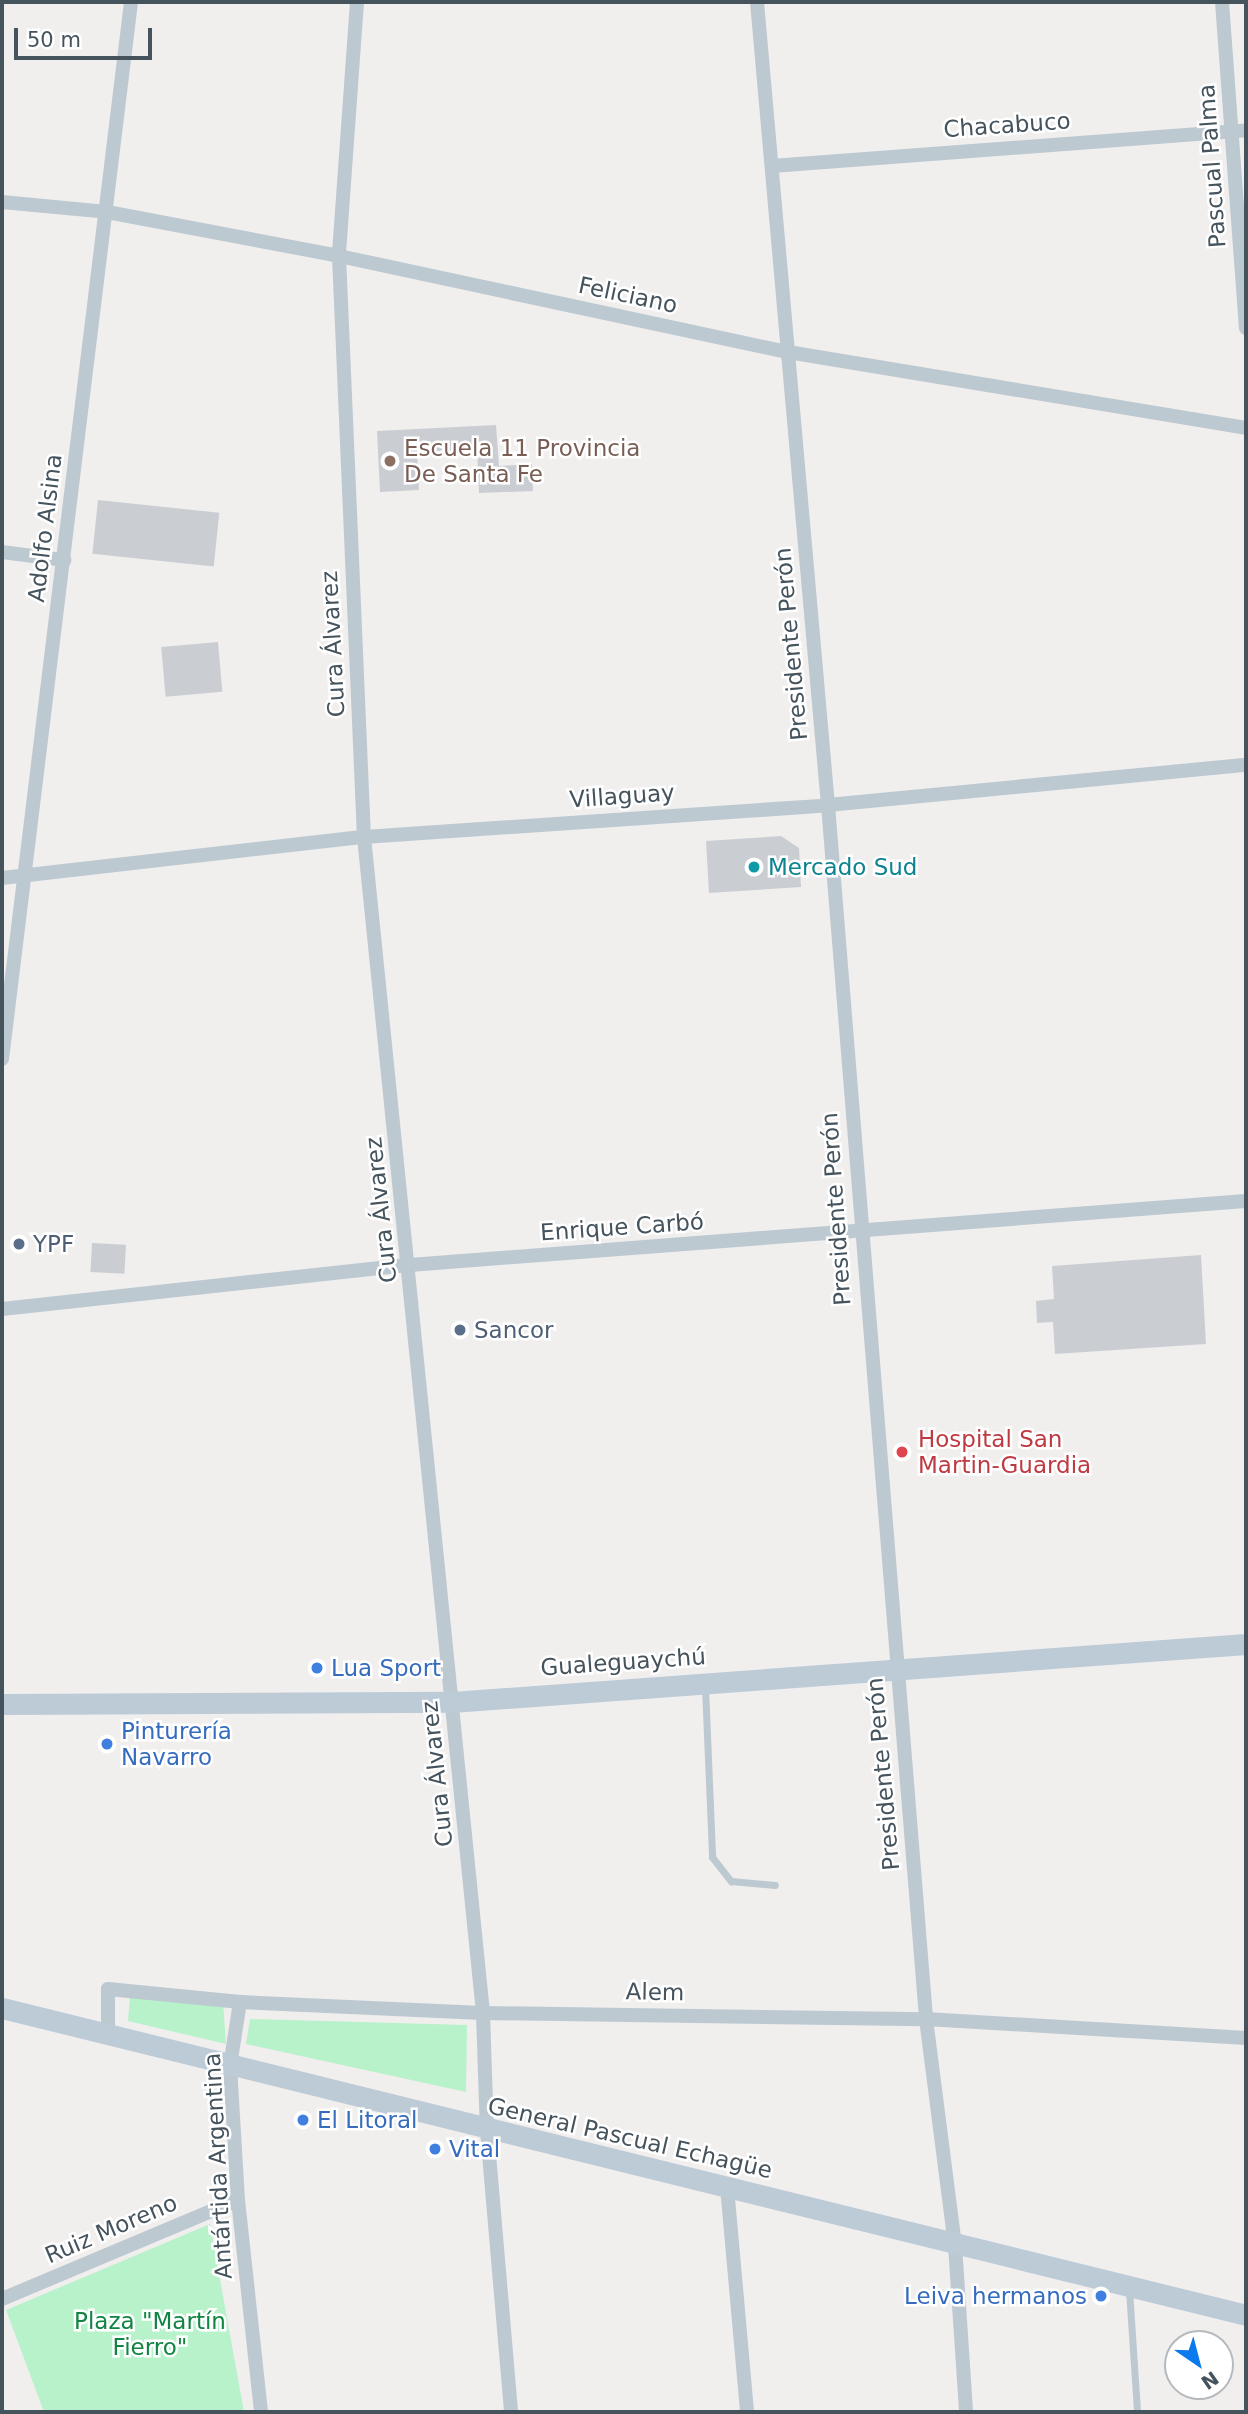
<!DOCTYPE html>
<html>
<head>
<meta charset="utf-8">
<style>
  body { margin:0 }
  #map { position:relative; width:1248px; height:2414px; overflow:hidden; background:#f1eeee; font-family:"DejaVu Sans",sans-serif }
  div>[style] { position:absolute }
  .green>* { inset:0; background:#b8f2cb }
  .building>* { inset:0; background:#caced3; transform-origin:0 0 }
  .lane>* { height:7px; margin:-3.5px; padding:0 3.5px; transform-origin:3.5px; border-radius:3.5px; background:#bdc9d1 }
  .street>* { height:14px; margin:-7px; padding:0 7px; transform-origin:7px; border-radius:7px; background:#bdc9d1 }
  .secondary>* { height:21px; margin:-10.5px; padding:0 10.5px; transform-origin:10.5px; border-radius:10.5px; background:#bdcbd7 }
  .dots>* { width:19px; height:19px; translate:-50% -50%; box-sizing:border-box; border:4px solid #fff; border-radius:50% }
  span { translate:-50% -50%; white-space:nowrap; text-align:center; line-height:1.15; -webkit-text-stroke:5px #fff; paint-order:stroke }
  .street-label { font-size:23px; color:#45535d }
  .education-label { font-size:23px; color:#785e54 }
  .left { translate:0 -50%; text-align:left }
  .culture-label { font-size:23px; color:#0d838f }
  .service-label { font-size:23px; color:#4e5e75 }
  .health-label { font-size:23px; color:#be3a42 }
  .shop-label { font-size:23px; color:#366cbe }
  .right { translate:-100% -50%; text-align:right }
  .park-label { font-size:23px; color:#108443 }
  .frame { position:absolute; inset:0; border:4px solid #45535d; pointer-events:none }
  .north { position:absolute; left:1164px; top:2330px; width:70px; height:70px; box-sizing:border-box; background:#fff; border:2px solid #b5babe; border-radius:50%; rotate:145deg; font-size:19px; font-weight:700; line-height:28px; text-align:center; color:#45535d }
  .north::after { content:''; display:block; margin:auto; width:24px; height:32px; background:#0b7aed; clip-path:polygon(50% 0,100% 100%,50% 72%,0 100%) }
  .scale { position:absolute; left:14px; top:28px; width:138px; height:32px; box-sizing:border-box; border:4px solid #45535d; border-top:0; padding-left:9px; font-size:21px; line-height:24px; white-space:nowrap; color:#45535d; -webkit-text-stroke:5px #fff; paint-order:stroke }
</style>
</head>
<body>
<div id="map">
  <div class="green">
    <div style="clip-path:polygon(130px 1995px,223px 2001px,226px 2044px,128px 2021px)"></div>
    <div style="clip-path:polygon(250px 2019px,467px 2025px,466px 2092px,246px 2044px)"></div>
    <div style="clip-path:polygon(210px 2224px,244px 2412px,44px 2412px,6px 2310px)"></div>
  </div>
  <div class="building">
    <div style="clip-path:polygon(496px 425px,499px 466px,532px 464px,533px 491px,479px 493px,477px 449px,417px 452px,419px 490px,380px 492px,377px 431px)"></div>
    <div style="left:98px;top:500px;width:122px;height:54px;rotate:6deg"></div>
    <div style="left:218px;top:642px;width:50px;height:57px;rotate:85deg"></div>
    <div style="clip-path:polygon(781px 836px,799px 848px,801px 887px,709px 893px,706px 841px)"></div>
    <div style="left:92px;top:1243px;width:34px;height:29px;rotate:3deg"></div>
    <div style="clip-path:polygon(1201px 1255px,1206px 1344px,1055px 1354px,1053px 1322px,1037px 1323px,1036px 1301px,1054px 1299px,1052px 1266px)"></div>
  </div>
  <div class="lane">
    <div style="left:705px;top:1687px;width:170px;rotate:87.6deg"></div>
    <div style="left:712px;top:1857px;width:31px;rotate:52deg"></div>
    <div style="left:731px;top:1881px;width:44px;rotate:5.2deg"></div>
    <div style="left:1129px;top:2290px;width:122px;rotate:86.2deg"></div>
  </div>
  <div class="street">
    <div style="left:357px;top:2px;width:255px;rotate:94.1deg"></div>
    <div style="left:339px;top:256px;width:582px;rotate:87.54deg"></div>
    <div style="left:364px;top:837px;width:1182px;rotate:84.22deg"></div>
    <div style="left:483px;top:2013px;width:118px;rotate:88.1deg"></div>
    <div style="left:487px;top:2131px;width:282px;rotate:85.1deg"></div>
    <div style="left:757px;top:2px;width:806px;rotate:84.95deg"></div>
    <div style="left:828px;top:805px;width:1218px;rotate:85.38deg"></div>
    <div style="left:926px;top:2019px;width:228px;rotate:82.7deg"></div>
    <div style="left:955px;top:2245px;width:167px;rotate:86.2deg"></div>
    <div style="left:1222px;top:2px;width:327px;rotate:85.8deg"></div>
    <div style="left:772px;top:166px;width:475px;rotate:-4.3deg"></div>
    <div style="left:2px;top:202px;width:105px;rotate:5.4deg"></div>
    <div style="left:107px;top:212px;width:236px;rotate:10.7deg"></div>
    <div style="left:339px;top:256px;width:459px;rotate:12.1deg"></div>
    <div style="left:788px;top:352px;width:464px;rotate:9.4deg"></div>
    <div style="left:2px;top:552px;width:63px;rotate:7.4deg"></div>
    <div style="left:2px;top:878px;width:364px;rotate:-6.5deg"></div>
    <div style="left:364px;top:837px;width:465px;rotate:-3.9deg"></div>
    <div style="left:828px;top:805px;width:420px;rotate:-5.5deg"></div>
    <div style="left:2px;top:1059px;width:1065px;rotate:-83.04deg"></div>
    <div style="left:2px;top:1309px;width:410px;rotate:-6.2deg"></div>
    <div style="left:410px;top:1265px;width:838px;rotate:-4.38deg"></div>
    <div style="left:240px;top:2002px;width:65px;rotate:98.9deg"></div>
    <div style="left:230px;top:2066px;width:134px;rotate:86.6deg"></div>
    <div style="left:238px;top:2200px;width:213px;rotate:83.8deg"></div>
    <div style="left:108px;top:2035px;width:46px;rotate:-90deg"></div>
    <div style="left:108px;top:1989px;width:133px;rotate:5.6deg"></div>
    <div style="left:240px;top:2002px;width:243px;rotate:2.6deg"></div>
    <div style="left:483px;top:2013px;width:443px;rotate:0.8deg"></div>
    <div style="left:926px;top:2019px;width:321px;rotate:3.4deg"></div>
    <div style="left:727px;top:2187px;width:226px;rotate:84.9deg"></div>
    <div style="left:2px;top:2299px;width:256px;rotate:-22.8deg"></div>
  </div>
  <div class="secondary">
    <div style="left:2px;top:1704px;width:450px;rotate:-0.3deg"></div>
    <div style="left:452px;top:1702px;width:796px;rotate:-4.18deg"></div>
    <div style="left:2px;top:2008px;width:1281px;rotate:13.86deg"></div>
  </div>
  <div class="dots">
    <div style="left:390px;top:461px;background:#8d6e63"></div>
    <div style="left:754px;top:867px;background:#0f9aa8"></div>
    <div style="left:19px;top:1244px;background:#5c6f8a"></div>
    <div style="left:460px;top:1330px;background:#5c6f8a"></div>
    <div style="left:902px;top:1452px;background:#e0444e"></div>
    <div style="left:317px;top:1668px;background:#3f7fe0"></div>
    <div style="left:107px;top:1744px;background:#3f7fe0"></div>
    <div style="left:303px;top:2120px;background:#3f7fe0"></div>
    <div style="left:435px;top:2149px;background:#3f7fe0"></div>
    <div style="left:1101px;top:2296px;background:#3f7fe0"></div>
  </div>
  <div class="street-label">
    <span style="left:1007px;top:125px;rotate:-4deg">Chacabuco</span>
    <span style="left:1212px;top:166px;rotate:-94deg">Pascual Palma</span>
    <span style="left:628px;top:295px;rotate:12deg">Feliciano</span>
    <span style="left:45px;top:528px;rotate:-83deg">Adolfo Alsina</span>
    <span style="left:333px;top:644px;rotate:-93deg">Cura Álvarez</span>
    <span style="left:791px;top:644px;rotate:-95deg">Presidente Perón</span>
    <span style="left:622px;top:796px;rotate:-4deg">Villaguay</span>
    <span style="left:836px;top:1209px;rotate:-94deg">Presidente Perón</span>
    <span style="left:381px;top:1210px;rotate:-96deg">Cura Álvarez</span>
    <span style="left:622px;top:1227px;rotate:-4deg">Enrique Carbó</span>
    <span style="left:623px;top:1662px;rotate:-4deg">Gualeguaychú</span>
    <span style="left:437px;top:1774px;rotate:-96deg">Cura Álvarez</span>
    <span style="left:883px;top:1774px;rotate:-95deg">Presidente Perón</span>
    <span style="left:655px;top:1992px;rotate:1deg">Alem</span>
    <span style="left:630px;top:2138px;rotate:13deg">General Pascual Echagüe</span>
    <span style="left:218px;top:2166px;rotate:-93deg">Antártida Argentina</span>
    <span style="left:111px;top:2229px;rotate:-23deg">Ruiz Moreno</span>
  </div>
  <div class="education-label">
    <span class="left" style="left:404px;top:461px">Escuela 11 Provincia<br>De Santa Fe</span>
  </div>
  <div class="culture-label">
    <span class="left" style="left:768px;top:867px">Mercado Sud</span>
  </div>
  <div class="service-label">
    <span class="left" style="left:33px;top:1244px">YPF</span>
    <span class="left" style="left:474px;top:1330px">Sancor</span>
  </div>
  <div class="health-label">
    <span class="left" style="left:918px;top:1452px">Hospital San<br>Martin-Guardia</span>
  </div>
  <div class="shop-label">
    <span class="left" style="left:331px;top:1668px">Lua Sport</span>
    <span class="left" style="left:121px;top:1744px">Pinturería<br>Navarro</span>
    <span class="left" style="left:317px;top:2120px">El Litoral</span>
    <span class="left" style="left:449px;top:2149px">Vital</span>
    <span class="right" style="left:1087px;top:2296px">Leiva hermanos</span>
  </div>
  <div class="park-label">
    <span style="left:150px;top:2334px">Plaza "Martín<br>Fierro"</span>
  </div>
  <div class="frame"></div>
  <div class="north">N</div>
  <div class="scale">50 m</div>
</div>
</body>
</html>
